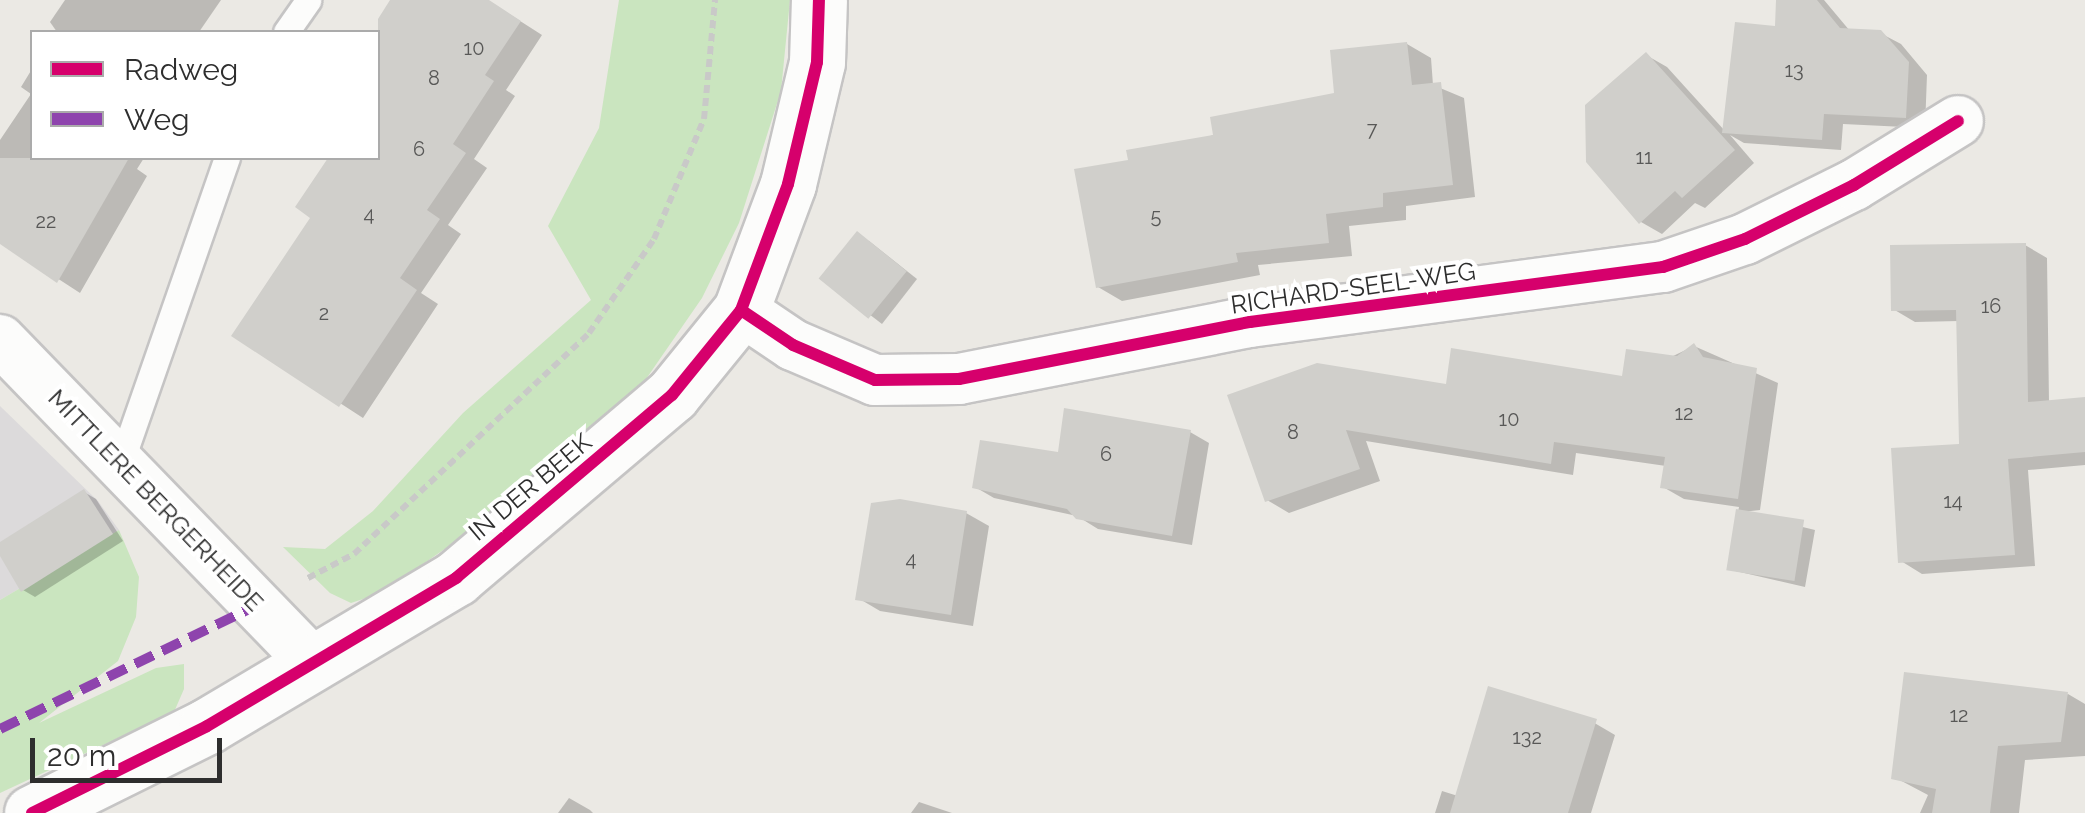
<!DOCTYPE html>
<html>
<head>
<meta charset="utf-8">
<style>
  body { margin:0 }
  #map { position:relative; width:2085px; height:813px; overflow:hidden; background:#ebe9e4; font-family:Raleway,sans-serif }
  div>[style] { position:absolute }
  .industrial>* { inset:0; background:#dcdadb }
  .green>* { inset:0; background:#cae5bf }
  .shadow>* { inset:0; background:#0003 }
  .building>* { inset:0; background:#d0cfcb; transform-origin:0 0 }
  .path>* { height:6px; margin-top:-3px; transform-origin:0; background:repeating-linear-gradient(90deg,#c9c9c8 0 8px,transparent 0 13px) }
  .roads { filter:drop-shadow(2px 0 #c5c4c4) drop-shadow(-2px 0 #c5c4c4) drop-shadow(0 2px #c5c4c4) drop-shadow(0 -2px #c5c4c4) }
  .service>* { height:25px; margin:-12.5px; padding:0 12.5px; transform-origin:12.5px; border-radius:12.5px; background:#fcfcfb }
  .minor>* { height:50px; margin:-25px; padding:0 25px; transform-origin:25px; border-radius:25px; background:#fcfcfb }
  .tertiary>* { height:55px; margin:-27.5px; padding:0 27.5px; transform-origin:27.5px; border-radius:27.5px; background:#fcfcfb }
  .quiet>* { height:10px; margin-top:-5px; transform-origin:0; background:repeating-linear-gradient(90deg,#8e44ad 0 20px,transparent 0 30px) }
  .cycleway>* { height:12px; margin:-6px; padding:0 6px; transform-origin:6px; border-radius:6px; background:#d6006c }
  span { translate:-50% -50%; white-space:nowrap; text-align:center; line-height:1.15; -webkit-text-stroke:8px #fff; paint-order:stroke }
  .number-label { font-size:20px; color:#585857 }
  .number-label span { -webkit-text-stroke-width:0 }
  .street-label { font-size:25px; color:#2e2e2e }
  .legend { position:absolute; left:30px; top:30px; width:350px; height:130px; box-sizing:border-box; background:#fff; border:2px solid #ababab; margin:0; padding:12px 18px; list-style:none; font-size:30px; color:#2e2e2e }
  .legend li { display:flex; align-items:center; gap:20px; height:50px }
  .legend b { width:50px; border:2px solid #ababab }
  .scale { position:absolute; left:30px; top:738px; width:192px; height:45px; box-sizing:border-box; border:5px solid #2e2e2e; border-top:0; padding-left:12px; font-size:30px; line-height:35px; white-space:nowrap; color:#2e2e2e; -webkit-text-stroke:8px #fff; paint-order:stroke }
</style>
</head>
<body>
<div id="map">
  <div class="industrial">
    <div style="clip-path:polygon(0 406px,98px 501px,119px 530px,0 600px)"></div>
  </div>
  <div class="green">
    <div style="clip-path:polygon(619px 0,790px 0,781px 91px,739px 223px,702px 298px,646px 379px,478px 526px,381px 593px,351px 603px,330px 593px,283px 547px,325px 549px,373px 511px,463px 413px,591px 300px,548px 226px,599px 128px)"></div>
    <div style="clip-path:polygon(119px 530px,139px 577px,136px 617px,118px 661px,39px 723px,156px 668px,184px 664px,184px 689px,174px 712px,0 793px,0 600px)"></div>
  </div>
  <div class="shadow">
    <div style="clip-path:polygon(65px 0,221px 0,199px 32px,57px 32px,50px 22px)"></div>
    <div style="clip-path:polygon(396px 0,487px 0,542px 35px,506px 90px,515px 96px,474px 159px,487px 168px,448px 225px,461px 234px,421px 293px,438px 304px,363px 418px,235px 335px,314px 217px,298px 206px,331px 158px,378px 158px,377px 32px)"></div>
    <div style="clip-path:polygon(1779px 0,1824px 0,1850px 31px,1880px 33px,1901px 44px,1927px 75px,1925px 128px,1843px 124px,1841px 150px,1744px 143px,1730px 135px,1754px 163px,1705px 208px,1695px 203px,1662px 234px,1641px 222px,1646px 55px,1667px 67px,1725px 131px,1777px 29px)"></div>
    <div style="clip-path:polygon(1407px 44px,1431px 58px,1433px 85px,1464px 98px,1475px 197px,1406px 206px,1406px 220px,1349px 226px,1352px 256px,1258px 265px,1260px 275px,1122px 301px,1098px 287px,1130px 162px,1337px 95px)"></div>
    <div style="clip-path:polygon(32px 69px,32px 158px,144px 158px,137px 169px,147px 176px,80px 293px,0 241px,0 140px,31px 94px,21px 87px)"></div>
    <div style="clip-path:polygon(869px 241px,917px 279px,882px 324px,822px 278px)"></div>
    <div style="clip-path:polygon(2025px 245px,2047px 258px,2049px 402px,2085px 401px,2085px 465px,2028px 470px,2035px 566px,1922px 574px,1901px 561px,1962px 446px,1959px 321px,1915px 322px,1893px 309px)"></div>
    <div style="clip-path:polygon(1694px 346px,1778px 383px,1760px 510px,1742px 512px,1815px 530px,1805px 587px,1727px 569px,1739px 507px,1684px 499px,1663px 487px,1666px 466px,1576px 453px,1573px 475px,1366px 441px,1380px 481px,1289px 513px,1267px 500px,1230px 397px,1625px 379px)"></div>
    <div style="clip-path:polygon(1190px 432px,1209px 443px,1192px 545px,1098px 529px,1077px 516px,994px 498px,975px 487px,1060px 455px)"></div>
    <div style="clip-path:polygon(84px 492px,96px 499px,123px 541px,35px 597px,23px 590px,0 545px)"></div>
    <div style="clip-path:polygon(966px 513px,989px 526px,973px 626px,880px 611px,858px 598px)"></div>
    <div style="clip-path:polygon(2068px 694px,2085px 704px,2085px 756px,2025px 760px,2019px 813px,1920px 813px,1928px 795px,1894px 777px)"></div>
    <div style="clip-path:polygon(1586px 718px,1615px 735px,1591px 813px,1435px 813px,1442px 791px,1458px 796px)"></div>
    <div style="clip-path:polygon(569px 798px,590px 810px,593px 813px,558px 813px)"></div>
    <div style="clip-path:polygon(919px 802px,952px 813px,911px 813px)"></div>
  </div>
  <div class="building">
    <div style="clip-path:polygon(390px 0,489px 0,521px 21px,485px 75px,494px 81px,453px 144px,466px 153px,427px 210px,440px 219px,400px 278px,417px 290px,339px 407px,231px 336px,310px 218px,295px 207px,328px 158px,378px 158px,378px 19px)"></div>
    <div style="clip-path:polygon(1776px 0,1817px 0,1840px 28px,1881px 30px,1909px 62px,1906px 118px,1824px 114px,1822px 140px,1722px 133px,1735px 22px,1775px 26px)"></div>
    <div style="clip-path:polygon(1407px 42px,1412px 85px,1441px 82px,1453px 185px,1383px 193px,1383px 207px,1326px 214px,1329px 243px,1236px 253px,1238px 262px,1096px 288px,1074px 169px,1128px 160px,1126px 150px,1213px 135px,1210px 117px,1334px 93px,1330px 50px)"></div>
    <div style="clip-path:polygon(1646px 52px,1735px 150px,1682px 198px,1675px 191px,1639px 224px,1586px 162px,1585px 105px)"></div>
    <div style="clip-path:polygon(0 158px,129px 158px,57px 283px,0 244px)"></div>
    <div style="left:857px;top:231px;width:64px;height:61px;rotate:39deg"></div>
    <div style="clip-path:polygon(2026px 243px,2028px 402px,2085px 397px,2085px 452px,2008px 459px,2015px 555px,1898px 563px,1891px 448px,1959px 444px,1956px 310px,1891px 311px,1890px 245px)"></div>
    <div style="clip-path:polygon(1694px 343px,1703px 357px,1757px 368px,1738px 499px,1660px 488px,1665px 457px,1554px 442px,1551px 464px,1346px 430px,1360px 469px,1265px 502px,1227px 395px,1317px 363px,1446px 384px,1451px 348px,1622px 376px,1626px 349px,1677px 356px)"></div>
    <div style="clip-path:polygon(1064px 408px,1191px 430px,1172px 536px,1076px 519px,1067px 509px,972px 488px,980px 440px,1058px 452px)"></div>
    <div style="clip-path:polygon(84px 489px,113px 534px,21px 592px,0 556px,0 542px)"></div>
    <div style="clip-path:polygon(900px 499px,967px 511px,951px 615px,855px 600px,871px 503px)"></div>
    <div style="left:1736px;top:509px;width:69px;height:62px;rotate:9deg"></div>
    <div style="clip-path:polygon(1904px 672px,2068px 692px,2061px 742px,1998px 746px,1990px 813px,1932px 813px,1936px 789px,1891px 779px)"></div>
    <div style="clip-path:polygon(1488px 686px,1597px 719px,1568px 813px,1450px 813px)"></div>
  </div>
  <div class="path">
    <div style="left:308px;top:578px;width:52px;rotate:-27.6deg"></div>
    <div style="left:354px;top:554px;width:323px;rotate:-43.2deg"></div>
    <div style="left:589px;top:333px;width:114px;rotate:-55.3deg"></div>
    <div style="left:654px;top:239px;width:130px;rotate:-67.4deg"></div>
    <div style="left:704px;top:119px;width:120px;rotate:-84.7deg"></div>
  </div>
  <div class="roads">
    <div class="service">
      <div style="left:286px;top:32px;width:39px;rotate:-55deg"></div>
      <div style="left:122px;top:459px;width:319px;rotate:-70.8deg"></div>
    </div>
    <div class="minor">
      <div style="left:741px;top:310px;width:63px;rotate:33.9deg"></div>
      <div style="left:793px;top:345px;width:89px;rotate:23.1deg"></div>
      <div style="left:875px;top:380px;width:84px;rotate:-0.7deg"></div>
      <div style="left:959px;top:379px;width:297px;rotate:-11.1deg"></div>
      <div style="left:1250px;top:322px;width:417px;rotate:-7.6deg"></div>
      <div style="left:1663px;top:267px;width:87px;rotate:-18.9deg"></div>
      <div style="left:1745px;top:239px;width:122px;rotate:-26.4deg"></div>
      <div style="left:1854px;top:185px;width:122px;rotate:-31.6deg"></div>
      <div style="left:0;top:340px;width:447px;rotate:45.9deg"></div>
    </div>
    <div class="tertiary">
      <div style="left:32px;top:813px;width:195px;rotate:-26.4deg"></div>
      <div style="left:207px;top:726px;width:290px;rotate:-30.7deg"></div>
      <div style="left:456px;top:578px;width:283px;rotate:-40.3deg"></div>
      <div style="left:672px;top:395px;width:109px;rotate:-50.9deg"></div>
      <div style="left:741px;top:310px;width:134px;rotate:-69.5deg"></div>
      <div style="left:788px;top:184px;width:125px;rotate:-76.6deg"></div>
      <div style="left:817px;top:62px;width:62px;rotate:-88.2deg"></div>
    </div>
  </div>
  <div class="quiet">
    <div style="left:0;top:729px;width:284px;rotate:-25.7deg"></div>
  </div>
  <div class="cycleway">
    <div style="left:741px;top:310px;width:63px;rotate:33.9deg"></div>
    <div style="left:793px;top:345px;width:89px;rotate:23.1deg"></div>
    <div style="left:875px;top:380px;width:84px;rotate:-0.7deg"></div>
    <div style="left:959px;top:379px;width:297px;rotate:-11.1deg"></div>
    <div style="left:1250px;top:322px;width:417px;rotate:-7.6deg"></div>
    <div style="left:1663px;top:267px;width:87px;rotate:-18.9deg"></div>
    <div style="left:1745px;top:239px;width:122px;rotate:-26.4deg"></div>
    <div style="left:1854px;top:185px;width:122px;rotate:-31.6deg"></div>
    <div style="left:32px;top:813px;width:195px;rotate:-26.4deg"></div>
    <div style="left:207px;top:726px;width:290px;rotate:-30.7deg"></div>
    <div style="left:456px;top:578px;width:283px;rotate:-40.3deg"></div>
    <div style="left:672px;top:395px;width:109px;rotate:-50.9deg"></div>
    <div style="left:741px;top:310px;width:134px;rotate:-69.5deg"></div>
    <div style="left:788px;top:184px;width:125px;rotate:-76.6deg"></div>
    <div style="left:817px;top:62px;width:62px;rotate:-88.2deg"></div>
  </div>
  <div class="number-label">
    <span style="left:474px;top:48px">10</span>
    <span style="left:1794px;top:70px">13</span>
    <span style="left:434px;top:78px">8</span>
    <span style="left:1372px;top:129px">7</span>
    <span style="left:419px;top:149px">6</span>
    <span style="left:1644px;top:157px">11</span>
    <span style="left:369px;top:214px">4</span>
    <span style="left:1156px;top:216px">5</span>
    <span style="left:46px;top:221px">22</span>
    <span style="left:1991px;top:306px">16</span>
    <span style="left:324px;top:313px">2</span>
    <span style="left:1684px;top:413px">12</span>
    <span style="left:1509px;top:419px">10</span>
    <span style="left:1293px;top:432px">8</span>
    <span style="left:1106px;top:454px">6</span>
    <span style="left:1953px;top:501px">14</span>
    <span style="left:911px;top:559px">4</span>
    <span style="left:1959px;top:715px">12</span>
    <span style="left:1527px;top:737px">132</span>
  </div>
  <div class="street-label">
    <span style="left:1353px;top:288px;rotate:-8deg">RICHARD-SEEL-WEG</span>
    <span style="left:530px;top:487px;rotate:-40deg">IN DER BEEK</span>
    <span style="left:156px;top:500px;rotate:46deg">MITTLERE BERGERHEIDE</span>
  </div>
  <ul class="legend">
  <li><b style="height:12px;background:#d6006c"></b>Radweg</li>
  <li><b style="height:12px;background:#8e44ad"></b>Weg</li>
  </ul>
  <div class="scale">20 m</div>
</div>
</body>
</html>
